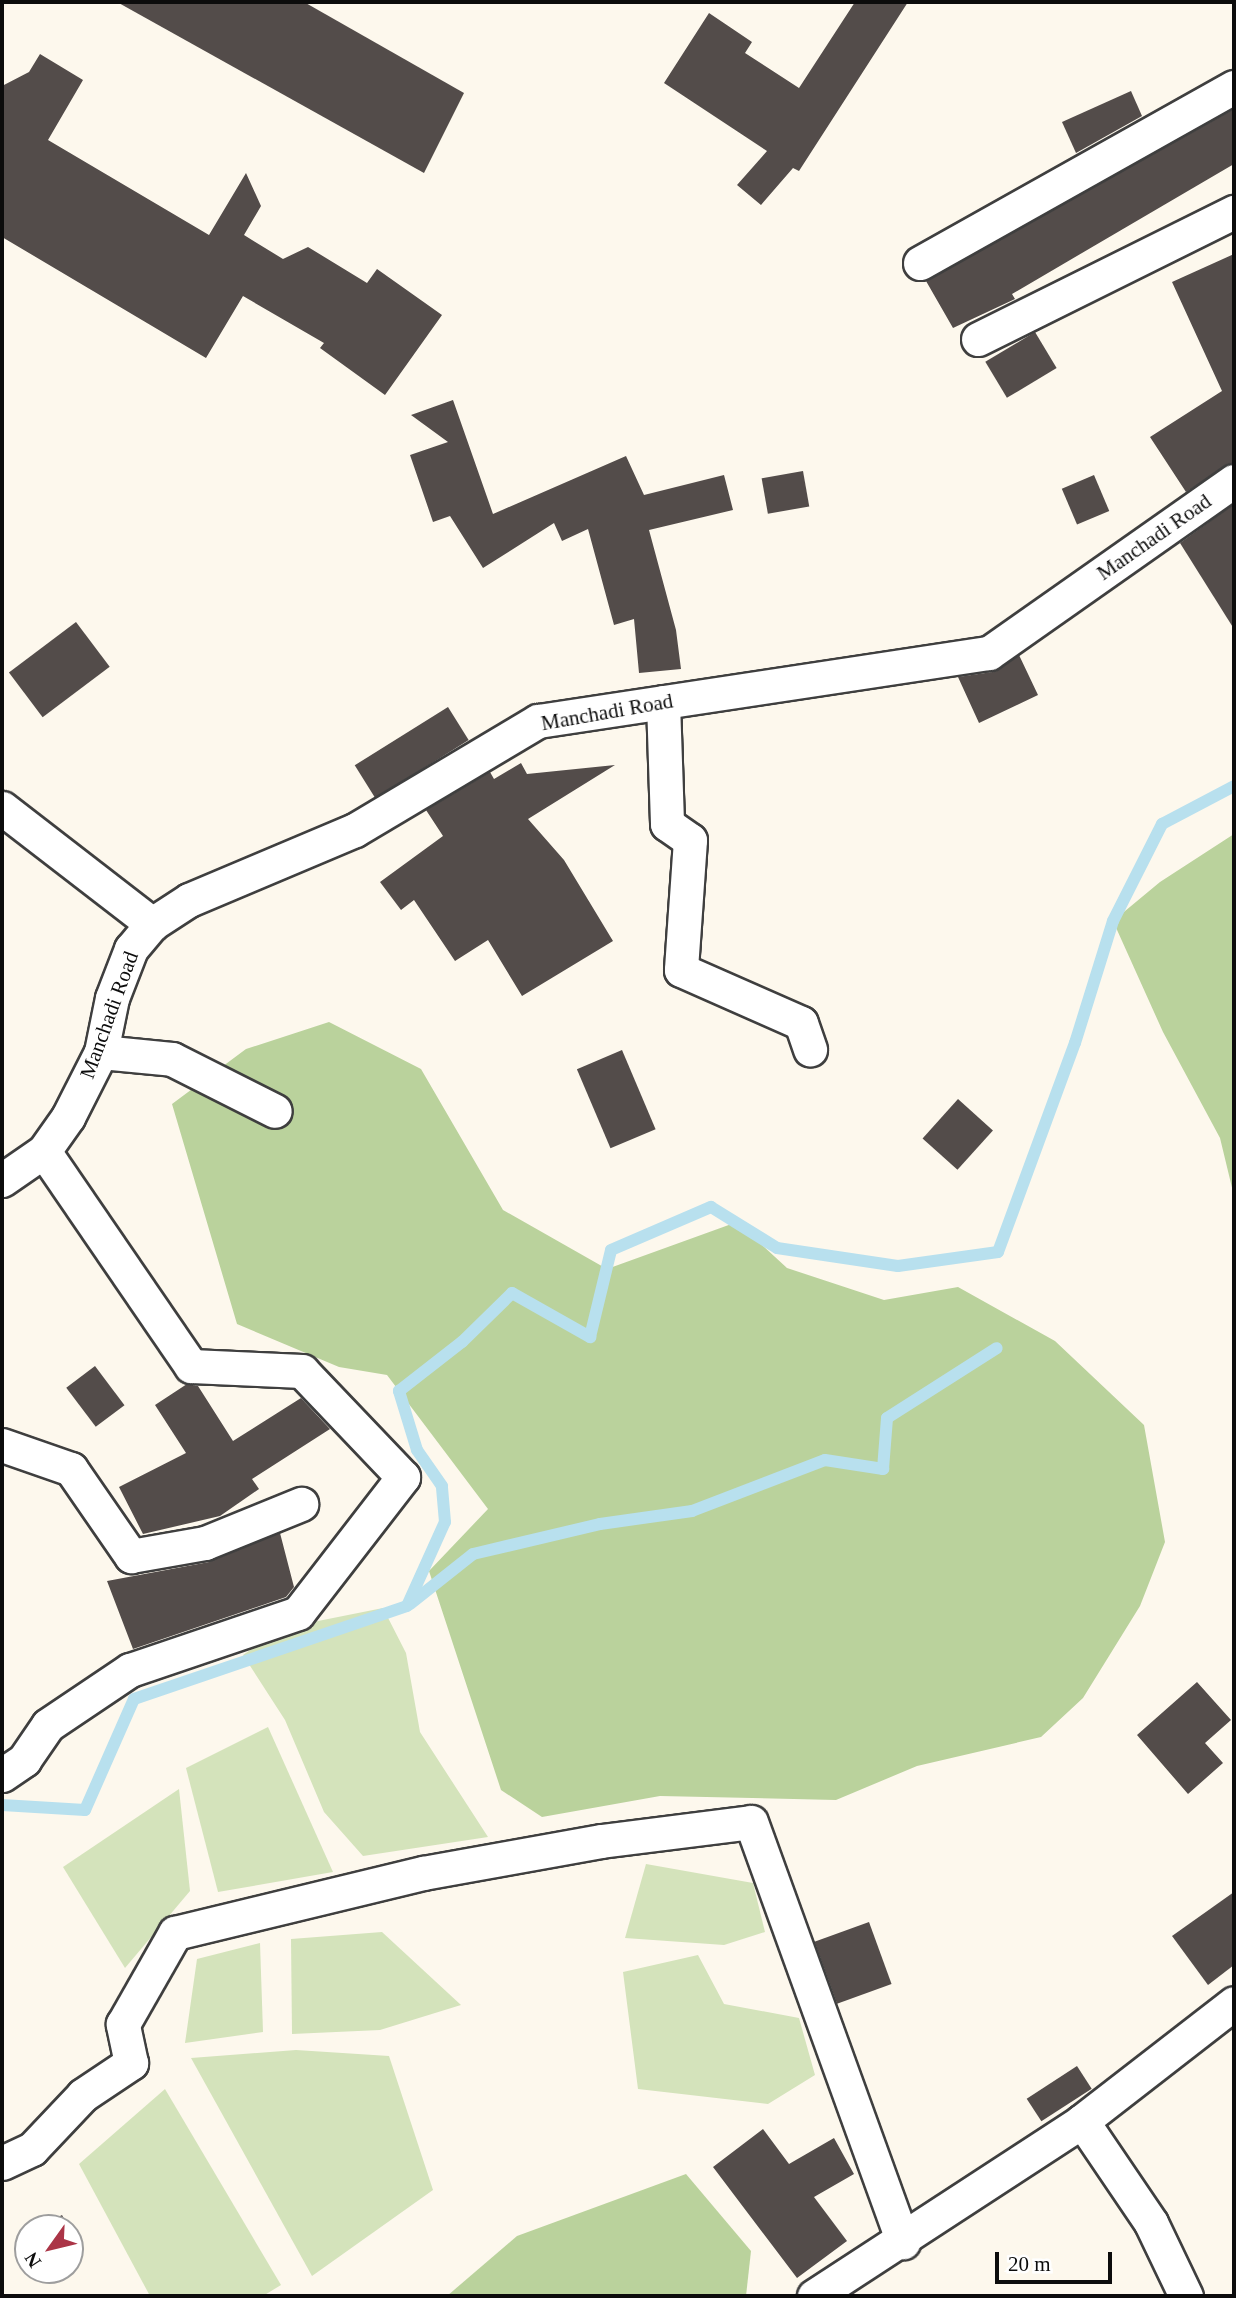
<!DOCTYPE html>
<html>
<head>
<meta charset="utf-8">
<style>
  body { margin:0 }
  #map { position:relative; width:1236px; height:2298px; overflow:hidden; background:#fdf8ed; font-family:"Times New Roman",serif }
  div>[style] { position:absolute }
  .green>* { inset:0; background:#d4e3bb }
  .forest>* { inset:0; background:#bad29c }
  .stream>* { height:12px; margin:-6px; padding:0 6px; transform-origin:6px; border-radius:6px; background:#b8e0ee }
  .building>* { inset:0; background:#534c4a; transform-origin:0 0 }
  .roads { filter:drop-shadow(2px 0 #3f3f3f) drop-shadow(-2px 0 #3f3f3f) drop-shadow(0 2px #3f3f3f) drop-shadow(0 -2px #3f3f3f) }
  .minor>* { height:33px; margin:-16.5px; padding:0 16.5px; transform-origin:16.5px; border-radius:16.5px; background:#fff }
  span { translate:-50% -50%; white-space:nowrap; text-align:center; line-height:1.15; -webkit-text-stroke:7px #fff; paint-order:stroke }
  .street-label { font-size:21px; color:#0c0c0c }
  .frame { position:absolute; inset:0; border:4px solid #0c0c0c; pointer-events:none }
  .north { position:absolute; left:14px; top:2214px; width:70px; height:70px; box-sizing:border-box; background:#fff; border:2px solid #9e9e9e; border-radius:50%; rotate:236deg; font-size:19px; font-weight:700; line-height:28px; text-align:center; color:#0c0c0c }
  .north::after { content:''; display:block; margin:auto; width:24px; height:32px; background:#ab3547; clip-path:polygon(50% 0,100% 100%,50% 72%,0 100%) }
  .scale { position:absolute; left:995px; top:2252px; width:117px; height:32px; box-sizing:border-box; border:4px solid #0c0c0c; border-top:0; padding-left:9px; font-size:21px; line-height:24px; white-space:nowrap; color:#0c0c0c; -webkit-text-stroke:5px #fff; paint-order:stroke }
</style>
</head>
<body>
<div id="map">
  <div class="green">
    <div style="clip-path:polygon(383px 1608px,406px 1653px,420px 1732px,488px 1837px,363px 1856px,324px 1812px,285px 1720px,243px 1655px,263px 1641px,318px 1621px)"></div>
    <div style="clip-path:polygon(268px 1727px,333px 1872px,218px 1892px,186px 1768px)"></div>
    <div style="clip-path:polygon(179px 1789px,190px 1891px,125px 1968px,63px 1867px)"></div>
    <div style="clip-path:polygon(646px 1864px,753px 1883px,765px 1932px,724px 1945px,625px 1938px)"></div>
    <div style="clip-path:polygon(382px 1932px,461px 2005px,380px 2030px,292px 2034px,291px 1939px)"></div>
    <div style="clip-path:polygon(260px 1943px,263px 2032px,185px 2043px,197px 1959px)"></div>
    <div style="clip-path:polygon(698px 1955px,724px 2004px,799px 2018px,815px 2075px,768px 2104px,638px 2089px,623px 1972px)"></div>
    <div style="clip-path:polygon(296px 2050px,389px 2056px,433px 2190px,312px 2276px,191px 2058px)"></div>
    <div style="clip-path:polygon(165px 2089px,281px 2285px,263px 2296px,150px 2296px,79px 2164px)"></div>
  </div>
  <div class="forest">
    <div style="clip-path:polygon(1234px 834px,1234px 1196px,1220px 1138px,1163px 1032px,1113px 921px,1160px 882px)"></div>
    <div style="clip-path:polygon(329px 1022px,421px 1069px,503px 1210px,607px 1269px,737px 1222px,787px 1268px,884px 1300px,958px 1287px,1055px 1341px,1144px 1425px,1165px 1542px,1140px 1606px,1083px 1698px,1041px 1737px,917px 1766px,836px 1800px,660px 1796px,542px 1817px,501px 1790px,429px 1571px,488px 1509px,387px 1375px,339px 1367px,237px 1324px,172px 1104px,246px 1049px)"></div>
    <div style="clip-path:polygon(686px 2174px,751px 2251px,746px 2296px,447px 2296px,517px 2236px)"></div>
  </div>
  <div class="stream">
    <div style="left:410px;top:1604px;width:80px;rotate:-38.4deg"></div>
    <div style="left:473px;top:1554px;width:130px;rotate:-13.3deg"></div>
    <div style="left:600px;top:1524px;width:93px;rotate:-8deg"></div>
    <div style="left:692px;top:1511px;width:142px;rotate:-21deg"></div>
    <div style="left:825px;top:1460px;width:59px;rotate:8.8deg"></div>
    <div style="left:883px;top:1469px;width:51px;rotate:-85.5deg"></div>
    <div style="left:887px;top:1418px;width:130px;rotate:-32.5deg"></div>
    <div style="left:2px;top:1805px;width:83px;rotate:3.4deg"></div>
    <div style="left:85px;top:1810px;width:121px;rotate:-66.2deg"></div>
    <div style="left:134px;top:1699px;width:288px;rotate:-18.8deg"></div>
    <div style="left:407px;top:1606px;width:92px;rotate:-65.7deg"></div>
    <div style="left:445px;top:1522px;width:36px;rotate:-95deg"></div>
    <div style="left:442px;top:1486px;width:44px;rotate:-124.8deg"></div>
    <div style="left:417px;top:1450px;width:62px;rotate:-107deg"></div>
    <div style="left:399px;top:1391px;width:80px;rotate:-37.9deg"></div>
    <div style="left:462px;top:1342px;width:70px;rotate:-44.4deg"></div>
    <div style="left:512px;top:1293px;width:90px;rotate:29.4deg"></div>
    <div style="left:590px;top:1337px;width:89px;rotate:-76.4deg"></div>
    <div style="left:611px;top:1250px;width:109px;rotate:-23.3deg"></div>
    <div style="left:711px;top:1207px;width:78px;rotate:31.8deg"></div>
    <div style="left:777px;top:1248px;width:122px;rotate:8.5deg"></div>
    <div style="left:898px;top:1266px;width:101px;rotate:-8deg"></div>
    <div style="left:998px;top:1252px;width:223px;rotate:-69.8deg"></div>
    <div style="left:1075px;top:1043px;width:128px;rotate:-72.7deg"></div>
    <div style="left:1113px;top:921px;width:109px;rotate:-63.2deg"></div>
    <div style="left:1162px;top:824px;width:81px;rotate:-27.8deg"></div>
  </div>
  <div class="building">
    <div style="clip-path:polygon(117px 2px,304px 2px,464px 93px,424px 173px)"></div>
    <div style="clip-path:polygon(855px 2px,908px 2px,799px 171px,793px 168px,761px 205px,737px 185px,767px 151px,664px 83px,709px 13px,752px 42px,745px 53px,799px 88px)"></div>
    <div style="clip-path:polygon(40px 54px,83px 80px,48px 140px,209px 235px,246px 173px,261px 206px,244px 235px,283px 259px,308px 247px,367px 283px,377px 269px,442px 315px,385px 395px,320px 348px,324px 343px,243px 296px,206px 358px,2px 237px,2px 86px,29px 72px)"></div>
    <div style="clip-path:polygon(1131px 91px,1142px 116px,1076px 153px,1062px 122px)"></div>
    <div style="clip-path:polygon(1234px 109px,1234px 164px,1012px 294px,1015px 299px,953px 328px,926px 281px)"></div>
    <div style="clip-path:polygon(1234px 254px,1234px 462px,1186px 492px,1150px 437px,1222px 391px,1172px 282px)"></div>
    <div style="left:1035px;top:332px;width:42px;height:58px;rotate:59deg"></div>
    <div style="clip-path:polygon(453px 400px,493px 514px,626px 456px,644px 495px,724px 475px,733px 510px,649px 530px,676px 630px,681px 669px,639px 673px,634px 619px,614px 625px,588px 529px,562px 541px,554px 523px,483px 568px,450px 516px,433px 522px,410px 455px,448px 442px,411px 415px)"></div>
    <div style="left:803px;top:471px;width:36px;height:42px;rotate:80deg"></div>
    <div style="left:1094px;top:475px;width:39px;height:35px;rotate:67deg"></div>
    <div style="clip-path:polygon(1234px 504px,1234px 629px,1180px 543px)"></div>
    <div style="left:76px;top:622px;width:56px;height:84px;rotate:53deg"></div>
    <div style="clip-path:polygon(1019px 655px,1038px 695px,979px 723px,958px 677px,992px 672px)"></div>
    <div style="left:448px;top:707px;width:39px;height:110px;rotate:58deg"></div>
    <div style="clip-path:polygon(521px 763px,527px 774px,615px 765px,528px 819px,564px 860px,613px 941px,522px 996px,488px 940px,455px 961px,414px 900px,401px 910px,380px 882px,443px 836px,426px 810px,490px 772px,494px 779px)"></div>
    <div style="left:622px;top:1050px;width:86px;height:49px;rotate:67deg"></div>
    <div style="left:958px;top:1099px;width:47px;height:53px;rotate:42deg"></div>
    <div style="left:95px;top:1366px;width:49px;height:36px;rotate:53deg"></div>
    <div style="clip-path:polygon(187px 1384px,198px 1386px,233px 1441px,301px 1398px,330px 1429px,252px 1479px,259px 1489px,220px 1516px,143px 1534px,119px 1487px,186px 1453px,155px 1405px)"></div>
    <div style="clip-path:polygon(280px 1533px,294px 1587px,286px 1597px,133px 1649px,107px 1581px,209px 1562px)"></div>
    <div style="clip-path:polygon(1197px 1682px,1231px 1720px,1205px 1743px,1223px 1763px,1188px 1794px,1137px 1735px)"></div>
    <div style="clip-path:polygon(1234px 1892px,1234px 1965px,1208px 1985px,1172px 1936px)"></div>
    <div style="left:869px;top:1922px;width:66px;height:58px;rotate:70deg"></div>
    <div style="left:1077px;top:2066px;width:27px;height:60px;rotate:57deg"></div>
    <div style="clip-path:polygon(763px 2129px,789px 2164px,834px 2138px,854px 2174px,814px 2197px,847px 2241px,797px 2278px,713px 2167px)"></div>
    <div style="clip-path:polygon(62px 2215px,69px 2228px,38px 2228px,47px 2223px)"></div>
  </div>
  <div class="roads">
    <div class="minor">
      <div style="left:920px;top:263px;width:360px;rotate:-29.3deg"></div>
      <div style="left:978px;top:339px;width:286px;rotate:-26.4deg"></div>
      <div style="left:663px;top:702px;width:122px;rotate:88.1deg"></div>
      <div style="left:667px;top:824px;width:28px;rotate:35deg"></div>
      <div style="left:690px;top:840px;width:130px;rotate:94deg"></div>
      <div style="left:681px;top:970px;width:131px;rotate:23.8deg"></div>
      <div style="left:801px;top:1023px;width:28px;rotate:71deg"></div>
      <div style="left:2px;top:808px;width:190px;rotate:37.7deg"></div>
      <div style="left:101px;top:1052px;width:71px;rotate:5.6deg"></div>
      <div style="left:172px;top:1059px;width:115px;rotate:26.8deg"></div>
      <div style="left:2px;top:1180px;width:51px;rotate:-34.6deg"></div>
      <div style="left:44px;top:1151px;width:42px;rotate:-54.8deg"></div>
      <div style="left:68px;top:1117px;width:73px;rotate:-63.1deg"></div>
      <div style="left:101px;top:1052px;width:55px;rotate:-78.5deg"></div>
      <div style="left:112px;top:998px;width:53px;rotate:-68.8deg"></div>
      <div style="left:131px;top:949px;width:33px;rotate:-50deg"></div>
      <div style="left:152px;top:924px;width:44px;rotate:-33deg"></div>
      <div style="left:189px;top:900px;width:180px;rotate:-22.9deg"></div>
      <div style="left:355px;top:830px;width:213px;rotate:-30.8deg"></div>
      <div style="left:538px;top:721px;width:456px;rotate:-8.6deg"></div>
      <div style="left:989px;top:653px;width:299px;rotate:-35.1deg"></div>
      <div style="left:2px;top:1445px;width:73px;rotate:19.2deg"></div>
      <div style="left:71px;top:1469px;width:106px;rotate:55.4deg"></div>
      <div style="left:131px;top:1556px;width:75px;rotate:-10deg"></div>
      <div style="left:205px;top:1543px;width:104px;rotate:-22.1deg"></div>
      <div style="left:2px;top:1775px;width:27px;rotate:-34deg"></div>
      <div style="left:24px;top:1760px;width:42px;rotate:-55.6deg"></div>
      <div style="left:48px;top:1725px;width:99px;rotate:-33.9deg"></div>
      <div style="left:130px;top:1670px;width:177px;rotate:-18.7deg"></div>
      <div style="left:298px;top:1613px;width:172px;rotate:-52.3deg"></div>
      <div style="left:403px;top:1477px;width:146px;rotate:-133.6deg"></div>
      <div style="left:302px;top:1371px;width:111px;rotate:-177.4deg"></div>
      <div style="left:191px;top:1366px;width:260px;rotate:-124.4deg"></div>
      <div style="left:1082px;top:2121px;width:123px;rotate:55.9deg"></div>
      <div style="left:1151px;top:2223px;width:81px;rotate:64.4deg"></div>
      <div style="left:2px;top:2163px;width:33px;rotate:-25deg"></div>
      <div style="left:32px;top:2149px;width:74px;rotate:-46.6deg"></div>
      <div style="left:83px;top:2095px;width:58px;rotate:-33.7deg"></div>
      <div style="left:131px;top:2063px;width:40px;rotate:-102deg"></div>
      <div style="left:123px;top:2024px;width:105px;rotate:-60.3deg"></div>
      <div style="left:175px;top:1933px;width:255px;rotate:-13.6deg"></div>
      <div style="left:423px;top:1873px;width:181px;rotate:-10.2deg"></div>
      <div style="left:601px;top:1841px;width:151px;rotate:-7.2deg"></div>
      <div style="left:751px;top:1822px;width:447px;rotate:70.1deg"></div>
      <div style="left:814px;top:2296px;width:320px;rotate:-33.1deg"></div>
      <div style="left:1082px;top:2121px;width:192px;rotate:-37.8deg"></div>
    </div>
  </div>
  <div class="street-label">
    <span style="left:1154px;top:537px;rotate:-35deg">Manchadi Road</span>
    <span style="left:607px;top:712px;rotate:-10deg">Manchadi Road</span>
    <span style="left:109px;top:1015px;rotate:-70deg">Manchadi Road</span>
  </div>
  <div class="frame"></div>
  <div class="north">N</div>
  <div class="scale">20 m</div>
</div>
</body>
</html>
